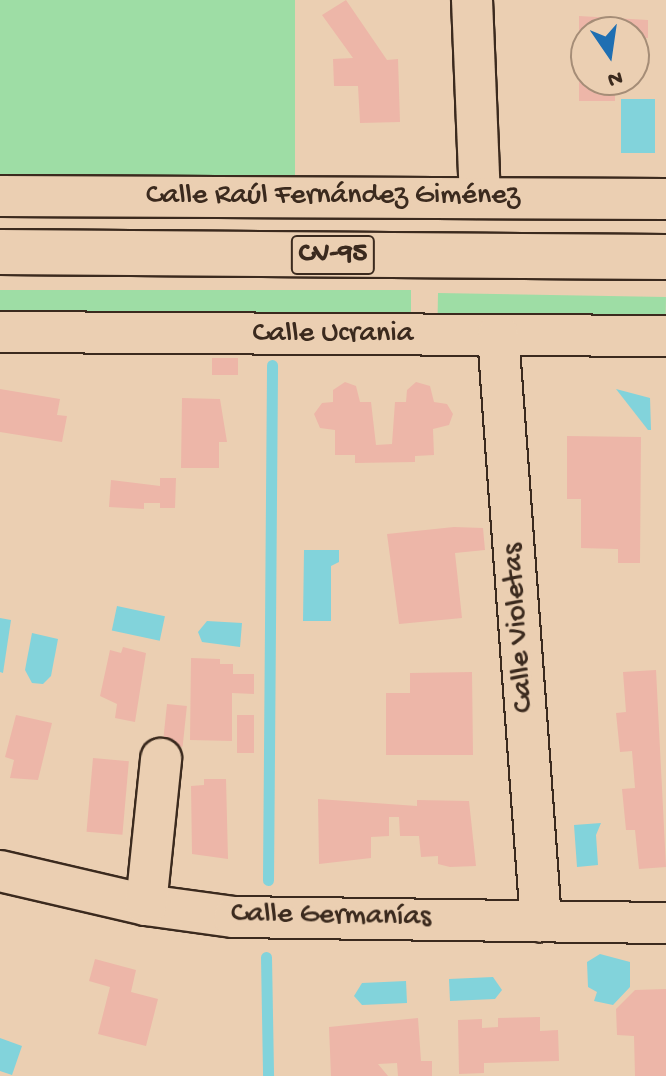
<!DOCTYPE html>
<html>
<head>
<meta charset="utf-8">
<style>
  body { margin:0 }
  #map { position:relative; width:666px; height:1076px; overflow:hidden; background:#ebcfb2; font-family:"Gochi Hand",sans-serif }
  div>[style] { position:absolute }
  .green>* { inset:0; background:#9edda5; transform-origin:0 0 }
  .water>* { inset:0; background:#82d3db; transform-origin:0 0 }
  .stream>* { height:11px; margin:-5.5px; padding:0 5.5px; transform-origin:5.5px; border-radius:5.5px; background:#82d3db }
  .building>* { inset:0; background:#edb6a8; transform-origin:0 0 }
  .roads { filter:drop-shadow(2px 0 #3b2a1e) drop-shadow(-2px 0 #3b2a1e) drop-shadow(0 2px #3b2a1e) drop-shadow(0 -2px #3b2a1e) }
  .minor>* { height:40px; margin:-20px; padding:0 20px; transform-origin:20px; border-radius:20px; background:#ebcfb2 }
  .major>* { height:44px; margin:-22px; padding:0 22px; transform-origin:22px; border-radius:22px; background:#ebcfb2 }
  span { translate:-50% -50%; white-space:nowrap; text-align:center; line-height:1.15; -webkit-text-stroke:6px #ebcfb2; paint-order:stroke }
  .shield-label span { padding:2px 6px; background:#ebcfb2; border:2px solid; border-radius:6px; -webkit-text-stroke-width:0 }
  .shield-label { font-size:28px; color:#3b2a1e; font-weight:700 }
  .street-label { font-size:30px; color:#3b2a1e }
  .north { position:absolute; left:570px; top:16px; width:80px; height:80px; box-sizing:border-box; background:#ebcfb2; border:2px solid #a58d77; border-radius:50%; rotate:167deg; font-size:22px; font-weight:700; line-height:32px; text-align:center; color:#3b2a1e }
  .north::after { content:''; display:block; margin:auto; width:28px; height:36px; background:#1f6fb2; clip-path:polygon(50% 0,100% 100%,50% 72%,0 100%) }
</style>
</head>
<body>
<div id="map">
  <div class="green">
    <div style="left:0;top:0;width:295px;height:179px"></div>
    <div style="left:0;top:290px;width:411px;height:28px"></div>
    <div style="left:438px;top:293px;width:228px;height:28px;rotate:1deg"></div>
  </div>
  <div class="water">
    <div style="left:621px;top:99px;width:34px;height:54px"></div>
    <div style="clip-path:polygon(616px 389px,650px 398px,651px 430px,648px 430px)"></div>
    <div style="clip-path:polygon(304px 550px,339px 550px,339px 562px,331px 566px,331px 621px,303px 621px)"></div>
    <div style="left:117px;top:606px;width:49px;height:25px;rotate:12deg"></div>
    <div style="clip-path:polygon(0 618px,11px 620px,3px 673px,0 672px)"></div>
    <div style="clip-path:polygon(207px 621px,242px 623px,240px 647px,202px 642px,198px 632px)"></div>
    <div style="clip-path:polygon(32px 633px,58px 639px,51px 676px,43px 684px,32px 683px,25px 670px)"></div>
    <div style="clip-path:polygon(601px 823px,596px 835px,598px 865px,577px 867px,574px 825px)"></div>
    <div style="clip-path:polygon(600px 954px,630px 962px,630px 987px,613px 1005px,594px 1001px,597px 992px,588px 987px,587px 962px)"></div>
    <div style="clip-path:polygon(493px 977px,502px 990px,495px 999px,450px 1001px,449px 979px)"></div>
    <div style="clip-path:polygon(406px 981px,407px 1003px,362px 1005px,354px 996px,362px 983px)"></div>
    <div style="clip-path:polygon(0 1038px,22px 1046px,12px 1075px,0 1071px)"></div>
  </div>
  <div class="stream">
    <div style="left:268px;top:880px;width:515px;rotate:-89.55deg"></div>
    <div style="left:266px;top:957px;width:119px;rotate:89deg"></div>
  </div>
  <div class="building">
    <div style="clip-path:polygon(346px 0,387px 60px,398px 59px,400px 122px,360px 123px,358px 86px,334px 86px,333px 59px,353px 58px,322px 15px)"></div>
    <div style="clip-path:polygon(579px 16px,648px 20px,648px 38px,634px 38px,634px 32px,586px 32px,586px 80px,615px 80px,615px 101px,579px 101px)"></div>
    <div style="left:212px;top:358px;width:26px;height:17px"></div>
    <div style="clip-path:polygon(345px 382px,356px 386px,360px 402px,371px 402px,376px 445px,392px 444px,395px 402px,406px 402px,407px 390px,416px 382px,430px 386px,434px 402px,447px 404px,453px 414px,449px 425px,433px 429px,434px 455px,415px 456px,415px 462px,355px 463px,355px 455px,335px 455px,335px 430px,320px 428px,314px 414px,322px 403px,333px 402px,333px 390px)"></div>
    <div style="clip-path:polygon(0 389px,60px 399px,57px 415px,67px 416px,62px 442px,0 432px)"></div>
    <div style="clip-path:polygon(182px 398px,220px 399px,227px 442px,219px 442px,219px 468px,181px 468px)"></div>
    <div style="clip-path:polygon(567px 436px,641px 437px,640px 563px,618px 563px,618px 549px,581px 548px,581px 499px,567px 499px)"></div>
    <div style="clip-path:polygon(160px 478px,176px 478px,175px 508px,160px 508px,160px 503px,144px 503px,144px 509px,109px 507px,111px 480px,160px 486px)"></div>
    <div style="clip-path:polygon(454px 527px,483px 528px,485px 550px,455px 553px,462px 618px,399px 624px,387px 534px)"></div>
    <div style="clip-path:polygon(123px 647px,146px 653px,135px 722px,115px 718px,117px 704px,100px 696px,110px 650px,121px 653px)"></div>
    <div style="clip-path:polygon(191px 658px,220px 659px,220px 664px,233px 664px,233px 674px,254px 674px,254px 694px,232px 693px,232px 741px,190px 740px)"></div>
    <div style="clip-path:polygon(656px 670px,666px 867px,639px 869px,635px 830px,626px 830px,622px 789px,635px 788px,632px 751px,620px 752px,616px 713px,626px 712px,623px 672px)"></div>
    <div style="clip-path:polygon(472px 672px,473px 755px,386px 755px,386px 693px,410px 693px,410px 673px)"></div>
    <div style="left:167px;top:704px;width:20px;height:41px;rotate:6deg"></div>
    <div style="clip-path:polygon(16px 715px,52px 723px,38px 780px,10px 778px,14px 760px,5px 757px)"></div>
    <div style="left:237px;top:715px;width:17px;height:38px"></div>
    <div style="left:93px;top:758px;width:36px;height:74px;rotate:5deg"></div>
    <div style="clip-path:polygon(204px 779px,226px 779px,228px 859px,192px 854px,191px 786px,204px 785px)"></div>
    <div style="clip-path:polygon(318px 799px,417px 806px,417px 800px,469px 801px,476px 866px,450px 867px,438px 864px,438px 856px,421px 857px,419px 836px,400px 836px,399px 817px,389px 817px,389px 836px,371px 837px,371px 858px,319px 864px)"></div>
    <div style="clip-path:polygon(95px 959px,136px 970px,131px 992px,158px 999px,146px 1046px,98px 1034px,110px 987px,89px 981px)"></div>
    <div style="clip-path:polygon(666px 989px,666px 1076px,635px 1076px,634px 1036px,617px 1035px,616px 1009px,635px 990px)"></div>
    <div style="clip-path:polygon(540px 1017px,540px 1031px,558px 1030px,559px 1061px,484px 1063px,484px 1073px,459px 1074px,458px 1020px,482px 1019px,482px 1028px,498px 1027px,498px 1018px)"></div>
    <div style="clip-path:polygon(418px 1018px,421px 1061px,432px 1061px,432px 1076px,398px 1076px,397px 1063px,378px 1064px,388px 1076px,331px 1076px,329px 1027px)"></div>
  </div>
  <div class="roads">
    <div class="minor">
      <div style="left:472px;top:0;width:198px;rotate:87.7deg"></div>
      <div style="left:0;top:196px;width:666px;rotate:0.26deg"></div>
      <div style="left:0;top:332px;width:666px;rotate:0.34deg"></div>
      <div style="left:498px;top:335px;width:588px;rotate:85.8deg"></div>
      <div style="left:0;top:871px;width:150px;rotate:13.1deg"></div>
      <div style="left:146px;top:905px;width:89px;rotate:7.8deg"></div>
      <div style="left:234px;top:917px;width:432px;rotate:0.8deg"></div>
      <div style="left:146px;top:905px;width:147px;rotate:-84.1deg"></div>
    </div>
    <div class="major">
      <div style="left:0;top:252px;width:666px;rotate:0.43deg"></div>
    </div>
  </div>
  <div class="shield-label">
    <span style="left:333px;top:255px">CV-95</span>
  </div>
  <div class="street-label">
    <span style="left:333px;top:197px">Calle Raúl Fernández Giménez</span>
    <span style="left:333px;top:335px">Calle Ucrania</span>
    <span style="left:520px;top:628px;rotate:-94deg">Calle Violetas</span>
    <span style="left:331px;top:917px;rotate:1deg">Calle Germanías</span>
  </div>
  <div class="north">N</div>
</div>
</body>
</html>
